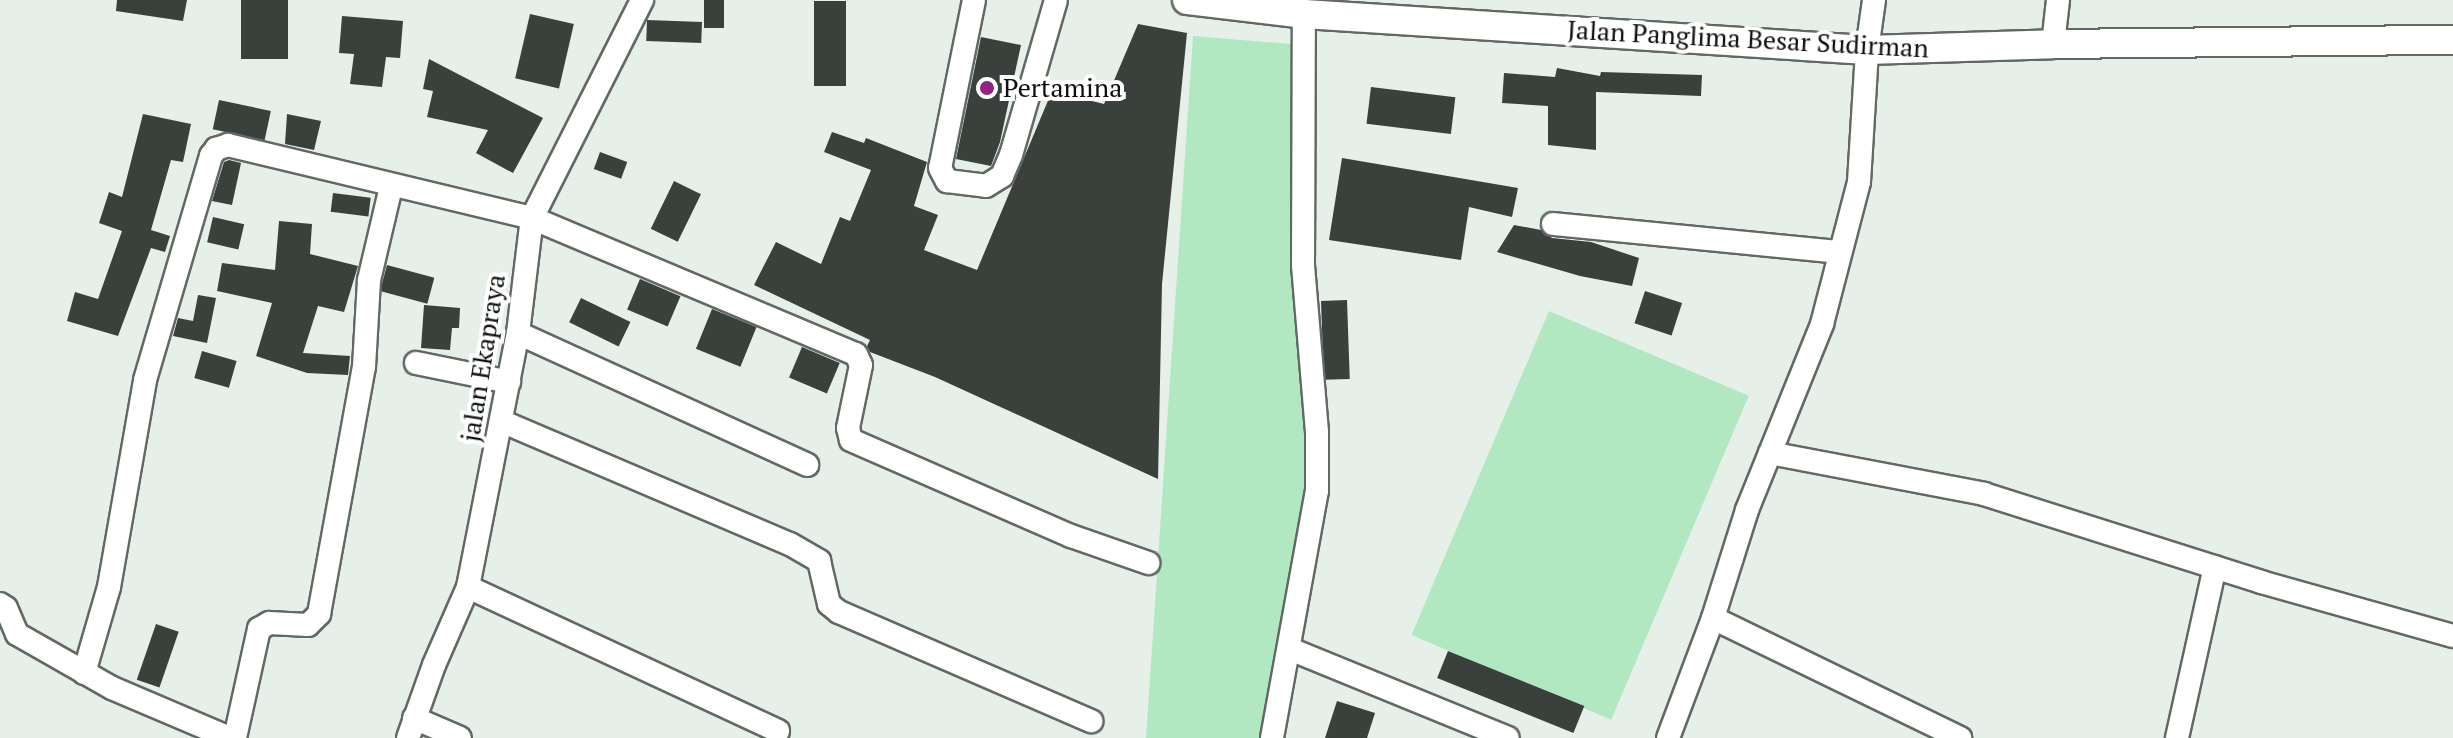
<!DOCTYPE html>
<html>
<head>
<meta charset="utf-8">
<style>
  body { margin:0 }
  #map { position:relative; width:2453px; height:738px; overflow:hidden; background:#e7efe9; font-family:"PT Serif",serif }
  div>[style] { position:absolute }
  .green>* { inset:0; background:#b1e8c2; transform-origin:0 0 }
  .building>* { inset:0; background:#3a413c; transform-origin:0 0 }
  .roads { filter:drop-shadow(2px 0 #626964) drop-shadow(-2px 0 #626964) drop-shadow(0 2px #626964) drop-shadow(0 -2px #626964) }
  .minor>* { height:22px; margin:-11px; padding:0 11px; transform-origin:11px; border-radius:11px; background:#fff }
  .major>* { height:28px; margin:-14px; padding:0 14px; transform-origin:14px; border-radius:14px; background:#fff }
  .dots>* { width:22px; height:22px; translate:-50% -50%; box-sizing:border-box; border:4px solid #fff; border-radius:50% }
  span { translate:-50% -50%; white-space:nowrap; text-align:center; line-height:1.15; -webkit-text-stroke:8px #fff; paint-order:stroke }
  .street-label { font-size:26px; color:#0e110f }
  .poi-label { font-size:26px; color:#0e110f }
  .left { translate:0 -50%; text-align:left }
</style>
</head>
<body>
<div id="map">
  <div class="green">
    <div style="clip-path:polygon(1193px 36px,1304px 45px,1317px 432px,1272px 738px,1146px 738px)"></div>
    <div style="left:1549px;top:311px;width:217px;height:352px;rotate:23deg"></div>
  </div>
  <div class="building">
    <div style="clip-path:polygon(117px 0,187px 0,183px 21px,116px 11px)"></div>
    <div style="left:241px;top:0;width:47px;height:59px"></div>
    <div style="left:704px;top:0;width:20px;height:28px"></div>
    <div style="left:814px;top:1px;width:32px;height:85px"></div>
    <div style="left:530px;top:14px;width:45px;height:66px;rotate:13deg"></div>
    <div style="clip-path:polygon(342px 16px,403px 21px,400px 58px,386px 57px,382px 87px,350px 84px,354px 54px,339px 53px)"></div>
    <div style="left:647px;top:20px;width:55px;height:21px;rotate:2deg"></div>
    <div style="clip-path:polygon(1138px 24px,1187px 33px,1162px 284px,1158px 479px,935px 377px,870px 352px,867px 346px,870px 340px,754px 285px,776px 242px,821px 264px,840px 217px,850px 221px,871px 170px,824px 152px,832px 132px,864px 143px,866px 138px,927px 162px,914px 206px,938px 215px,924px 250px,977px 270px,1052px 91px,1104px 104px)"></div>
    <div style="clip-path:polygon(981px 37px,1021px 45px,1000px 142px,991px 166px,956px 159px)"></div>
    <div style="clip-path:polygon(429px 59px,543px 118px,513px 173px,476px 153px,488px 130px,427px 117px,433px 91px,423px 89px)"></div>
    <div style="clip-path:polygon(1557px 68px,1600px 76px,1601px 72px,1702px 75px,1701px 96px,1596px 92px,1596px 150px,1548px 145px,1548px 106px,1502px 103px,1504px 73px,1555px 77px)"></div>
    <div style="left:1371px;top:87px;width:85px;height:37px;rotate:7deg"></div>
    <div style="left:219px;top:100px;width:53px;height:30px;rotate:12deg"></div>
    <div style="clip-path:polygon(143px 114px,191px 124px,183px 162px,171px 160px,151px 230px,170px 236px,165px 252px,151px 248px,118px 336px,67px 321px,75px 292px,98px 299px,122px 231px,99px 223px,109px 192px,122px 197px)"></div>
    <div style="clip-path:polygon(287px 114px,321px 121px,314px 150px,285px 144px)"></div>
    <div style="left:600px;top:152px;width:29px;height:18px;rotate:20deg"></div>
    <div style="clip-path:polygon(1342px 158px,1518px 188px,1512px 217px,1469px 207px,1461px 260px,1329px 240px)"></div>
    <div style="clip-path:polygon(229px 160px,241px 163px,232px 205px,212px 201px,224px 162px)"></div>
    <div style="left:674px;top:181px;width:30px;height:53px;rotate:26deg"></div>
    <div style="left:333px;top:193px;width:38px;height:19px;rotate:7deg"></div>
    <div style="left:213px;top:217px;width:32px;height:26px;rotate:13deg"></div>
    <div style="clip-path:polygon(279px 221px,312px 224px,310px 254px,358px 266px,344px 312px,318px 306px,303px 353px,350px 356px,348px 375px,307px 373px,256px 356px,272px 303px,217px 291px,222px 263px,275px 270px)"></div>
    <div style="clip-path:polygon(1514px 225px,1541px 230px,1552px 238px,1591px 242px,1639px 258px,1632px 286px,1580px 276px,1497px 252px)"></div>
    <div style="left:387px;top:265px;width:49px;height:27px;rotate:15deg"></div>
    <div style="left:640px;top:279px;width:44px;height:33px;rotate:23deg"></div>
    <div style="left:1645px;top:291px;width:39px;height:34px;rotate:18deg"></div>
    <div style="clip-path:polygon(198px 295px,216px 298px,207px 343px,173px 336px,178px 318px,193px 321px)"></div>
    <div style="left:581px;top:298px;width:55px;height:27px;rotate:26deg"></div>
    <div style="left:1347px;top:300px;width:79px;height:26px;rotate:88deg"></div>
    <div style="clip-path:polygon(424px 305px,460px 308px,459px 328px,452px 328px,450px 350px,421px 348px)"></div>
    <div style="left:712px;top:309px;width:48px;height:43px;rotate:22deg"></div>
    <div style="left:802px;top:347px;width:41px;height:33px;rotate:23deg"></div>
    <div style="left:202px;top:351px;width:36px;height:28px;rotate:16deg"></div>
    <div style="left:156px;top:624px;width:24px;height:59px;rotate:19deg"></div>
    <div style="left:1448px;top:651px;width:147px;height:29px;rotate:22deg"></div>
    <div style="clip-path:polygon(1337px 701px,1375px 713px,1367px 738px,1325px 738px)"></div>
  </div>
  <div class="roads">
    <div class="minor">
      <div style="left:974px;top:0;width:171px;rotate:101.4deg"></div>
      <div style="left:940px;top:168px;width:15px;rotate:62deg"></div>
      <div style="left:947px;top:181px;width:39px;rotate:7deg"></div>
      <div style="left:986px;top:186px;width:19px;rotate:-32deg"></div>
      <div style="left:1002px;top:176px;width:23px;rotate:-67deg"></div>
      <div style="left:1011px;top:155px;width:161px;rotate:-73.8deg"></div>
      <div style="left:2053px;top:44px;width:44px;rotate:-83.5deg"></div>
      <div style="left:1553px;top:224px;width:288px;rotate:5.6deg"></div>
      <div style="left:518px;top:333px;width:318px;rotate:24.5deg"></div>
      <div style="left:416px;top:363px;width:95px;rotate:11.5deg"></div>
      <div style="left:501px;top:421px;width:314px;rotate:23.1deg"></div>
      <div style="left:790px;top:544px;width:34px;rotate:30deg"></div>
      <div style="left:819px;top:561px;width:44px;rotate:76.9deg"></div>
      <div style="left:829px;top:604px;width:13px;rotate:39deg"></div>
      <div style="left:839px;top:612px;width:275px;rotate:23.4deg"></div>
      <div style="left:1770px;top:453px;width:218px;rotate:10.8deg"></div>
      <div style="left:1984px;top:494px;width:291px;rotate:17.6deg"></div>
      <div style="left:2261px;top:582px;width:199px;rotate:15.7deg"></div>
      <div style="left:468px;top:587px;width:342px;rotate:24.9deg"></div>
      <div style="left:0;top:604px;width:7px;rotate:34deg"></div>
      <div style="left:6px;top:608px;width:28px;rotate:67deg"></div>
      <div style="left:17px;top:634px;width:109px;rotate:29.6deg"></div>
      <div style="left:112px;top:688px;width:128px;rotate:23deg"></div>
      <div style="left:1713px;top:618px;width:275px;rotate:25.9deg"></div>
      <div style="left:1290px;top:649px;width:235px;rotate:22.2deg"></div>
      <div style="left:84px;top:673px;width:90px;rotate:-73.8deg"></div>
      <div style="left:109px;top:587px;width:210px;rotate:-80.1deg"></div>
      <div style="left:145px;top:380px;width:234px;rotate:-73.6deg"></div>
      <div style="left:211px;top:156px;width:9px;rotate:-54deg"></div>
      <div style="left:216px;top:149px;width:13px;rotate:-18deg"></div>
      <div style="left:228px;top:145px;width:313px;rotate:13.5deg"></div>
      <div style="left:532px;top:218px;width:351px;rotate:22.8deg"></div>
      <div style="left:856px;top:354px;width:12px;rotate:66deg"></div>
      <div style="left:861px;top:365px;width:64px;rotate:101.7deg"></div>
      <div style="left:848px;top:428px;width:12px;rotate:76deg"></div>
      <div style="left:851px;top:440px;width:240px;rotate:23.6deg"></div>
      <div style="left:1071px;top:536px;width:82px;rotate:19.3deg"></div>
      <div style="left:414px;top:718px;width:50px;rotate:23.5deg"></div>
      <div style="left:235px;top:738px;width:112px;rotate:-77.6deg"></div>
      <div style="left:259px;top:629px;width:12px;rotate:-31deg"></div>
      <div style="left:269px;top:623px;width:39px;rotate:3deg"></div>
      <div style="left:308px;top:625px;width:16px;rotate:-45deg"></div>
      <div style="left:319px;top:614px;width:251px;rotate:-79.7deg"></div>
      <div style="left:364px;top:367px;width:87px;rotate:-86.7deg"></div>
      <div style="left:369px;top:280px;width:96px;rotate:-76.7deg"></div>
      <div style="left:408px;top:738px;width:77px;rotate:-70.4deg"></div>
      <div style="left:434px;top:665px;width:85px;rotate:-66.4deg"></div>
      <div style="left:468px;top:587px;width:259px;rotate:-78.9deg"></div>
      <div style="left:518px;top:333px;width:116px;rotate:-83.1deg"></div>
      <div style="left:532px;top:218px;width:244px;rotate:-63.2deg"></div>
      <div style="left:1272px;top:738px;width:251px;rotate:-79.7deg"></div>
      <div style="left:1317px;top:491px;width:59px;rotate:-90deg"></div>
      <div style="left:1317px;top:432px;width:168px;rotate:-94.8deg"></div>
      <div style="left:1303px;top:265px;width:251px;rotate:-89.8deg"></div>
      <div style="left:1668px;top:738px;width:128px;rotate:-69.4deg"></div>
      <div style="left:1713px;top:618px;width:113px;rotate:-72.5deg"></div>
      <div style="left:1747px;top:510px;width:201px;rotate:-68deg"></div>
      <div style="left:1822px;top:324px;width:147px;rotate:-75.4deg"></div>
      <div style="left:1859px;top:182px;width:132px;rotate:-86.5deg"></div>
      <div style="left:1867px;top:50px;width:50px;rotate:-82deg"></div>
      <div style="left:2177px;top:738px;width:175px;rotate:-77.5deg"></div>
    </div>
    <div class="major">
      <div style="left:1187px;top:0;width:118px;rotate:6.8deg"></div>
      <div style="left:1304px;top:14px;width:564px;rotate:3.66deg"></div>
      <div style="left:1867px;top:50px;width:186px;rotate:-1.8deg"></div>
      <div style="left:2053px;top:44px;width:400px;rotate:-0.6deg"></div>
    </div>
  </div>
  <div class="dots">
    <div style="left:987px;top:88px;background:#942483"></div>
  </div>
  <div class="street-label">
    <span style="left:1748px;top:39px;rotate:3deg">Jalan Panglima Besar Sudirman</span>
    <span style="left:483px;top:358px;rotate:-81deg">jalan Ekapraya</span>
  </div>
  <div class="poi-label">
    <span class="left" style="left:1003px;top:88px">Pertamina</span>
  </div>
</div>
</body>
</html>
